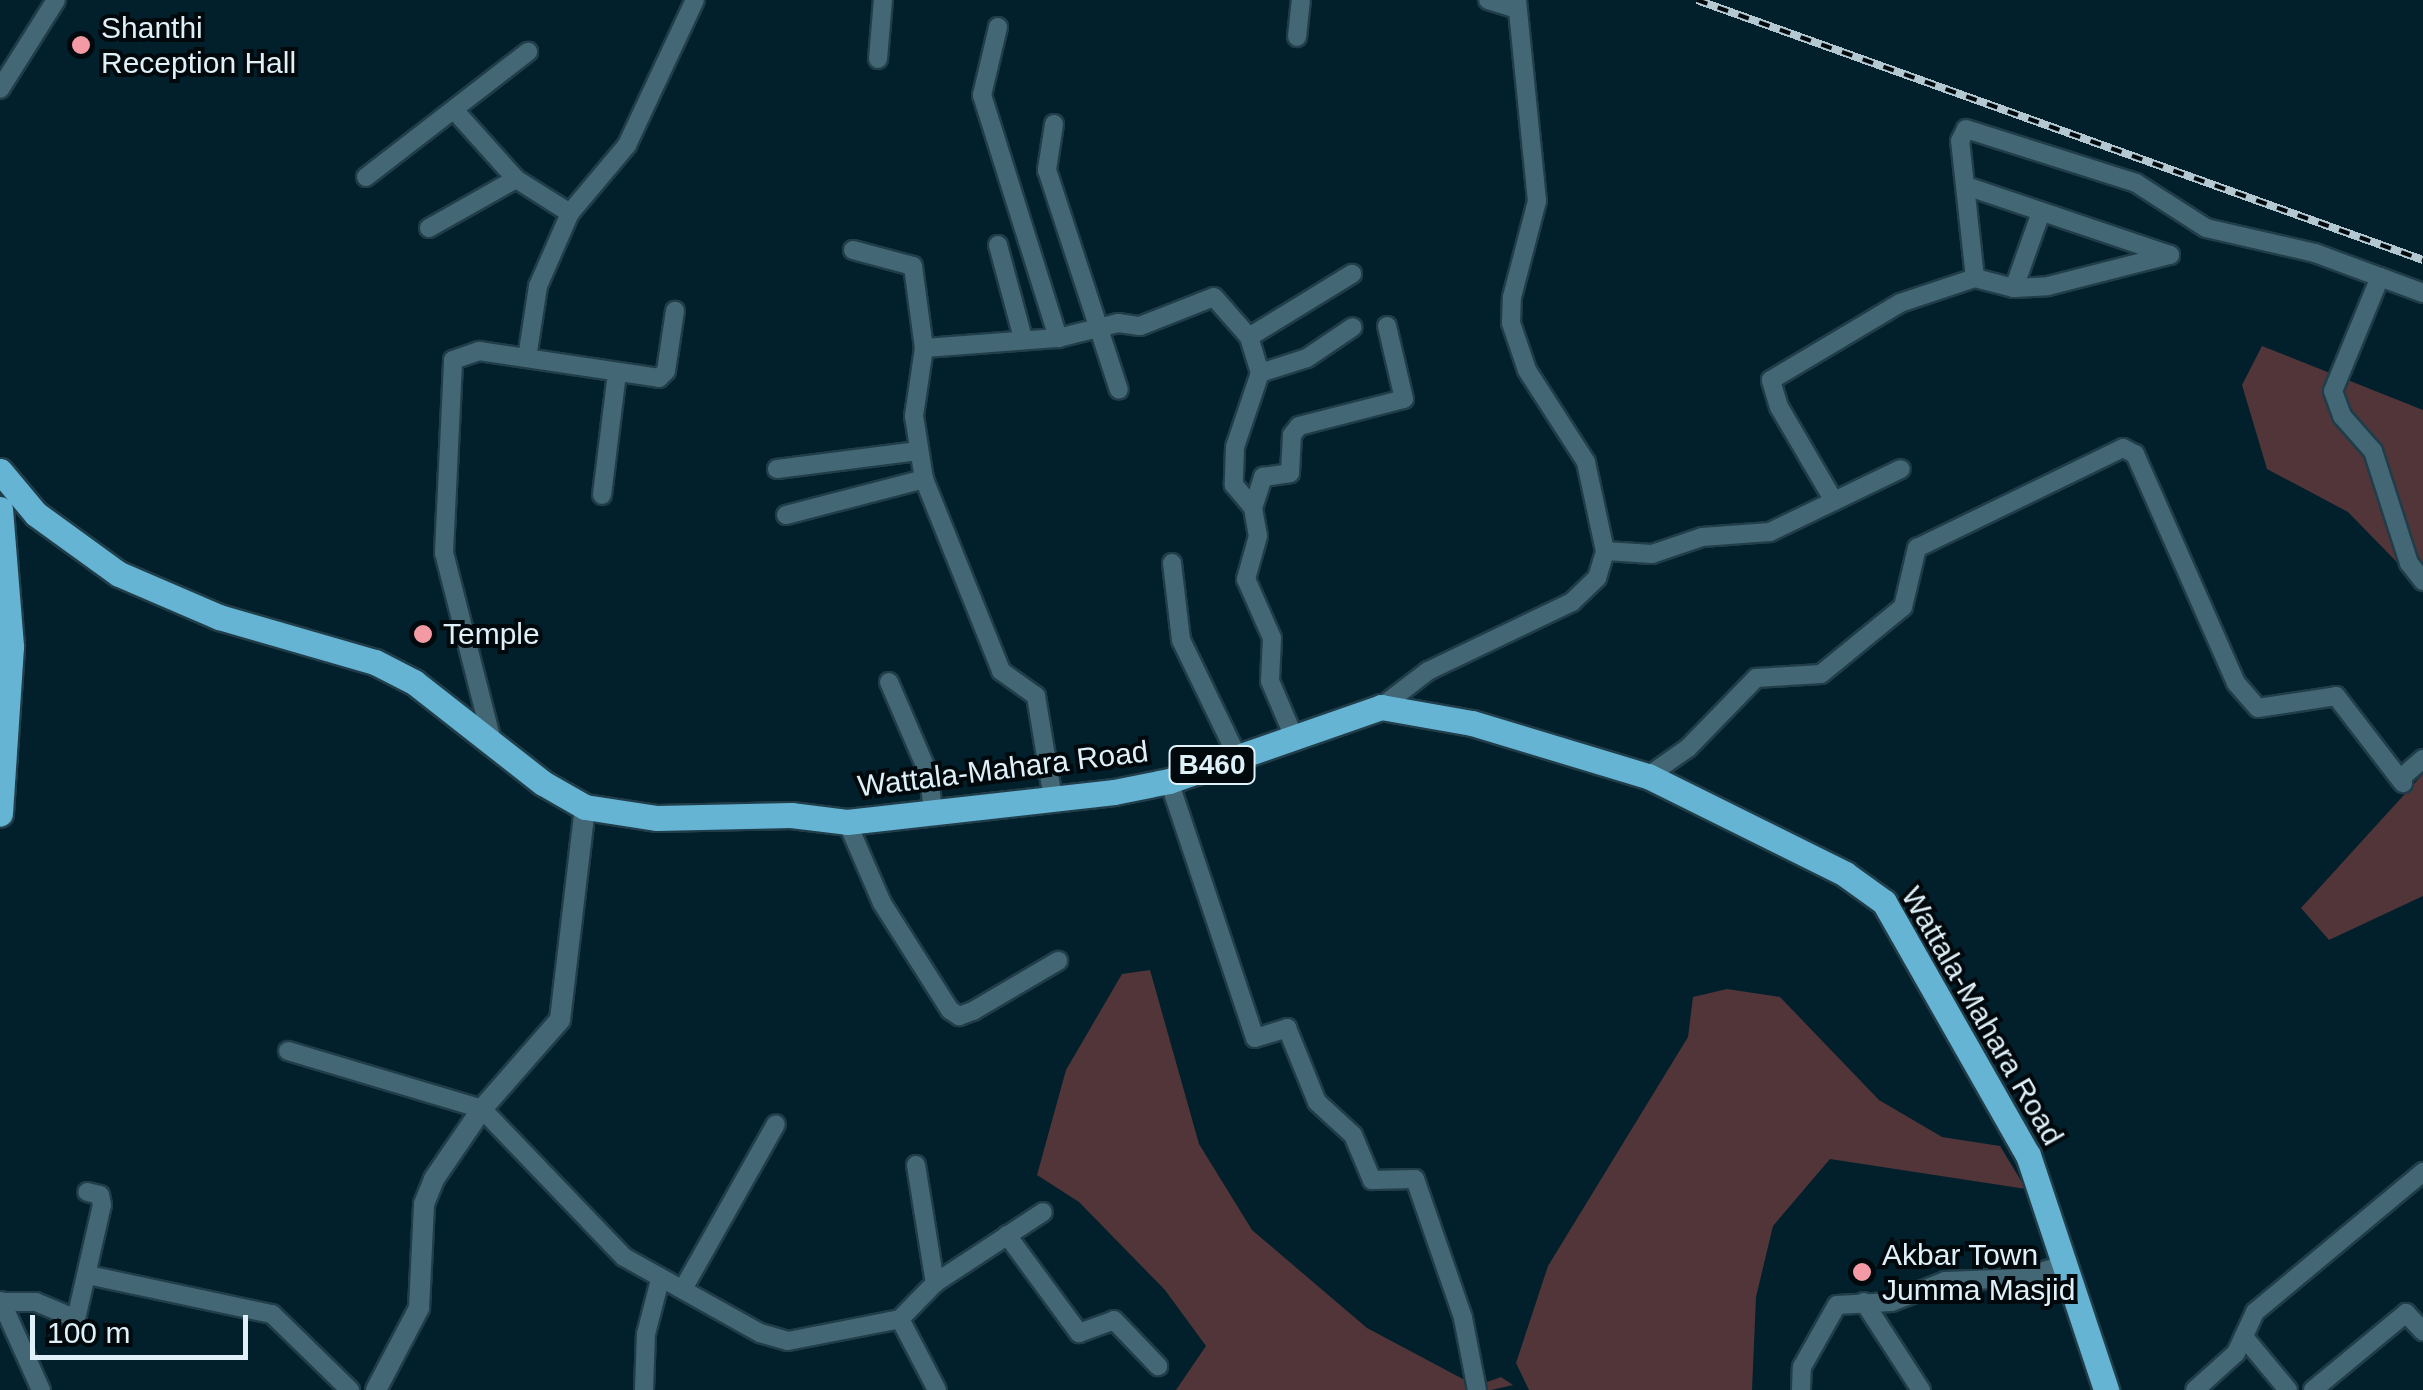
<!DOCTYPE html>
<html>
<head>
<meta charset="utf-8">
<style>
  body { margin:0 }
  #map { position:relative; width:2423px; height:1390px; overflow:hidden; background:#01202c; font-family:Helvetica,sans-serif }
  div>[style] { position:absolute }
  .green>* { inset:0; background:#523538 }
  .roads { filter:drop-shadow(2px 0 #203d49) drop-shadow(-2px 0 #203d49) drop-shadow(0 2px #203d49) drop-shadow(0 -2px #203d49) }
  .minor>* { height:18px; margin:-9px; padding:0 9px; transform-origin:9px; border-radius:9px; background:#446776 }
  .tertiary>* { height:20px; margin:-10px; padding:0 10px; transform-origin:10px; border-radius:10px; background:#446776 }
  .primary>* { height:25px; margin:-12.5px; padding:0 12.5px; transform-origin:12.5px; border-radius:12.5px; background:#65b4d3 }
  .rail>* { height:8px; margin-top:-4px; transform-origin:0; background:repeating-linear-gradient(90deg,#01090d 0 11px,#b4c8d1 0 22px); box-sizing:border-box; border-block:2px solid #b4c8d1 }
  .dots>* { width:28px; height:28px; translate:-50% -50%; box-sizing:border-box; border:5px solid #01090d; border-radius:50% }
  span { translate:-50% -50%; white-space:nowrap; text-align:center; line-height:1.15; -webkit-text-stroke:8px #01090d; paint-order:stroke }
  .shield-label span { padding:2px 8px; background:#01090d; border:2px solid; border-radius:8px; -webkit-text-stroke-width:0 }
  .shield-label { font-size:28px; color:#dff0f8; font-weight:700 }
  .poi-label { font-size:30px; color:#dff0f8 }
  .left { translate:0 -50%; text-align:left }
  .street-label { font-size:30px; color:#dff0f8 }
  .scale { position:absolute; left:30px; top:1315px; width:218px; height:45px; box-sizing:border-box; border:5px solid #dff0f8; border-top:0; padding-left:12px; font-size:30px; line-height:35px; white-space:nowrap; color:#dff0f8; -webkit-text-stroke:8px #01090d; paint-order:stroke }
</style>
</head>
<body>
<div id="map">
  <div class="green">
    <div style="clip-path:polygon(2262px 346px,2423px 410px,2423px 589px,2348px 512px,2267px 469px,2242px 385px)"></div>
    <div style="clip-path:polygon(2423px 774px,2423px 896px,2329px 940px,2301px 908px)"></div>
    <div style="clip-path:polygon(1150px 970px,1199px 1144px,1252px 1230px,1367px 1328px,1476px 1386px,1501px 1377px,1513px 1385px,1491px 1390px,1176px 1390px,1206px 1346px,1165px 1290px,1079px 1202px,1037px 1175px,1066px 1070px,1122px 974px)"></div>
    <div style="clip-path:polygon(1727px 989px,1780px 997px,1879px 1100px,1942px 1137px,2000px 1146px,2026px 1189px,1830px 1159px,1773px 1226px,1756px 1297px,1752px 1390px,1529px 1390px,1516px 1363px,1548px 1266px,1688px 1037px,1693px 997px)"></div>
  </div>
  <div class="roads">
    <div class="minor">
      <div style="left:1488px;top:0;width:28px;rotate:17deg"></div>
      <div style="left:998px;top:27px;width:70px;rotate:103.2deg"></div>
      <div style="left:982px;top:95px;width:255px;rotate:72.6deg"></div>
      <div style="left:1058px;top:338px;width:62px;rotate:-14deg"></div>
      <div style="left:1118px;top:323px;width:22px;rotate:8deg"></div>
      <div style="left:1140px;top:326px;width:79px;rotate:-21.4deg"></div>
      <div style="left:1214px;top:297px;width:53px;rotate:48.8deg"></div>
      <div style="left:1249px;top:337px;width:38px;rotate:73deg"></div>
      <div style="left:1260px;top:373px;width:78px;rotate:108.7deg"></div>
      <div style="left:1235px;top:447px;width:38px;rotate:92deg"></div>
      <div style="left:1234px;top:485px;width:30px;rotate:50deg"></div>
      <div style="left:1253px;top:508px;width:28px;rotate:80deg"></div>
      <div style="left:1258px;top:536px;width:45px;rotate:105.6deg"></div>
      <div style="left:1246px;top:579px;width:64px;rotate:66.2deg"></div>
      <div style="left:1272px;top:638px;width:43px;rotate:92.7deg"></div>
      <div style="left:1270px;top:681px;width:59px;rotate:66.9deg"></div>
      <div style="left:1297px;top:37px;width:37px;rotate:-84deg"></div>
      <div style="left:878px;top:59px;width:59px;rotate:-85.2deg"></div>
      <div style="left:0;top:89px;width:105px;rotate:-57.8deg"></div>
      <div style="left:456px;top:112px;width:90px;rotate:48.2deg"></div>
      <div style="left:516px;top:179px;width:64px;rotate:32.2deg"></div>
      <div style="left:1054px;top:124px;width:47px;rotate:98.7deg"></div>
      <div style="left:1047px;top:170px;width:231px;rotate:71.9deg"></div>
      <div style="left:366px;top:177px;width:205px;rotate:-37.7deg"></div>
      <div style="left:429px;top:228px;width:100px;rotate:-29.4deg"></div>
      <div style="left:998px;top:245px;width:96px;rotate:75deg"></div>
      <div style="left:853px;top:250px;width:62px;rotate:14.9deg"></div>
      <div style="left:913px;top:266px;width:83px;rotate:82.4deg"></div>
      <div style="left:924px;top:348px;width:69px;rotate:98.4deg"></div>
      <div style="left:914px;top:416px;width:64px;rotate:81deg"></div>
      <div style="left:924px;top:479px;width:207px;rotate:68.1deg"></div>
      <div style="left:1001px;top:671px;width:43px;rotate:35.5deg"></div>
      <div style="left:1036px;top:696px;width:104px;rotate:80.6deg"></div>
      <div style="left:1975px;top:278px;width:138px;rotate:-96.2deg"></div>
      <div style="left:1960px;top:141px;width:13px;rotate:-63deg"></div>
      <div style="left:1966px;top:129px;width:178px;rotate:17.6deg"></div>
      <div style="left:2136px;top:183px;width:83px;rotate:32.7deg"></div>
      <div style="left:2206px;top:228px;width:112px;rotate:12.9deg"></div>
      <div style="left:2315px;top:253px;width:69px;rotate:20.3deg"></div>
      <div style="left:2014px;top:288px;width:81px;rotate:-70.4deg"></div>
      <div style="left:2423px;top:293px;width:46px;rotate:-159.6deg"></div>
      <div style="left:2380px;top:277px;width:123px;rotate:112.4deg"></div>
      <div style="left:2333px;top:391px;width:27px;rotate:70deg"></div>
      <div style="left:2342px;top:416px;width:47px;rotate:48.5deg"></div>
      <div style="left:2373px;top:451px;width:118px;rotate:72.2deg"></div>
      <div style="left:2409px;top:563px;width:23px;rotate:52deg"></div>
      <div style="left:1249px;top:337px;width:121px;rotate:-31.5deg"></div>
      <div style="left:924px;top:348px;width:134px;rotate:-4.3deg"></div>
      <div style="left:527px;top:358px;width:73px;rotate:-81.3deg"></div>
      <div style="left:538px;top:286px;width:80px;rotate:-66.3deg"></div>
      <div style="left:570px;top:213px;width:89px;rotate:-50deg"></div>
      <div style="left:627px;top:145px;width:160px;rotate:-64.9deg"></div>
      <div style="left:1260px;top:373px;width:49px;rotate:-17.7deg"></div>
      <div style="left:1307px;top:358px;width:55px;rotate:-34deg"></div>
      <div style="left:777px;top:469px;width:142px;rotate:-7.3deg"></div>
      <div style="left:602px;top:495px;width:123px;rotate:-83deg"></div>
      <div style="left:1834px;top:501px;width:109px;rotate:-120.3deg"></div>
      <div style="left:1779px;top:407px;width:28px;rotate:-107deg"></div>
      <div style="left:1771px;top:380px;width:150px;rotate:-30.8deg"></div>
      <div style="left:1900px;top:303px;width:79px;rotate:-18.4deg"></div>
      <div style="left:1975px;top:278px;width:40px;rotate:14.4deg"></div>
      <div style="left:2014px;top:288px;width:34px;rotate:-3deg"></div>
      <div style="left:2048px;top:286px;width:126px;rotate:-14.3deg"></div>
      <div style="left:2170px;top:255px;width:212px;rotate:-161.3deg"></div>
      <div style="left:1253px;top:508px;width:33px;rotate:-72deg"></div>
      <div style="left:1263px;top:477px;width:27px;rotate:-8deg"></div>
      <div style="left:1290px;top:473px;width:38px;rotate:-87deg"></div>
      <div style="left:1292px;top:435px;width:11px;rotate:-52deg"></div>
      <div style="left:1299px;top:426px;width:108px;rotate:-14.4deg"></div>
      <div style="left:1404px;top:399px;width:75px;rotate:-103.1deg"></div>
      <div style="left:786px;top:515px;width:143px;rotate:-14.6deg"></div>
      <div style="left:1605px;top:551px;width:47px;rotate:3.7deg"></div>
      <div style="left:1652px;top:554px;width:53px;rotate:-18.8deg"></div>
      <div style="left:1702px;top:537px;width:68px;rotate:-4.2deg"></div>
      <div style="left:1770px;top:532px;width:145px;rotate:-25.7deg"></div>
      <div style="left:1172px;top:563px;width:78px;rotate:83.3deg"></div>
      <div style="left:1181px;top:640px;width:129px;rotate:64.2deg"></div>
      <div style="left:889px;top:682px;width:101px;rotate:66.7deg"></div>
      <div style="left:929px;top:775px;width:37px;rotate:84deg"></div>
      <div style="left:1381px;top:707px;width:59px;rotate:-37.5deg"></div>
      <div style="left:1428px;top:671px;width:160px;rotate:-25.6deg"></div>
      <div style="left:1572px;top:602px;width:35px;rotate:-44deg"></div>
      <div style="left:1597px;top:578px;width:28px;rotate:-73deg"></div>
      <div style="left:1605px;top:551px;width:91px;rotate:-102.1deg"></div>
      <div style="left:1586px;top:462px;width:109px;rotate:-122.7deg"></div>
      <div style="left:1527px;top:370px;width:50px;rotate:-108.8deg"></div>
      <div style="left:1511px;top:323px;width:26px;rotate:-88deg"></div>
      <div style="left:1512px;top:297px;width:99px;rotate:-75.4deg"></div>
      <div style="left:1537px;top:201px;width:202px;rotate:-95.7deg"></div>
      <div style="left:492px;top:741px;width:194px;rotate:-104.3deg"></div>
      <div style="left:444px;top:553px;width:193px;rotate:-87.3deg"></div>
      <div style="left:453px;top:360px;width:28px;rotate:-19deg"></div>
      <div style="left:479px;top:351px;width:182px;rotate:8.5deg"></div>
      <div style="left:659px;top:378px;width:10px;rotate:-45deg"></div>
      <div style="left:666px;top:371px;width:61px;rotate:-81.5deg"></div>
      <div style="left:1648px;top:776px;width:49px;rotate:-35deg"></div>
      <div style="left:1688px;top:748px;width:98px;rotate:-45.8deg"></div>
      <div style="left:1756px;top:678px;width:65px;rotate:-3.5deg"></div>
      <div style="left:1821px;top:674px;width:106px;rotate:-39.3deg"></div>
      <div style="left:1903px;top:607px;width:61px;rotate:-76.7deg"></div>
      <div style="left:1917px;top:548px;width:229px;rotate:-25.9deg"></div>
      <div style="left:2123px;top:448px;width:13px;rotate:27deg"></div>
      <div style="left:2135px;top:454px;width:250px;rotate:66.2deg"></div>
      <div style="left:2236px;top:683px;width:33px;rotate:49deg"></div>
      <div style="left:2258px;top:708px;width:79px;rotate:-8.7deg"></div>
      <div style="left:2336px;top:696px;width:110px;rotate:52.4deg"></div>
      <div style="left:2401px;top:778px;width:29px;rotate:-41deg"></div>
      <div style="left:1169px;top:781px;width:271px;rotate:71.5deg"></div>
      <div style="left:1255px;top:1038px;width:34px;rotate:-17deg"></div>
      <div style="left:1287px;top:1028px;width:80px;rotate:67.9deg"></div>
      <div style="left:1317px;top:1102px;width:49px;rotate:42.5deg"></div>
      <div style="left:1353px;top:1135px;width:49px;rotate:67.1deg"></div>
      <div style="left:1372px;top:1180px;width:43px;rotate:-1.3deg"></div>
      <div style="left:1415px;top:1179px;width:147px;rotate:70.9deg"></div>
      <div style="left:1463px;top:1318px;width:73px;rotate:79deg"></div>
      <div style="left:847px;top:822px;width:88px;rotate:66.6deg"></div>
      <div style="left:882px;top:903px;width:127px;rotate:57.6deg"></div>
      <div style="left:950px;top:1010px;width:11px;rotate:34deg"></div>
      <div style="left:959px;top:1016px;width:15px;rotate:-20deg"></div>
      <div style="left:973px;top:1011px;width:99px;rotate:-30.5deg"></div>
      <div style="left:288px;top:1051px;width:202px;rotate:16.6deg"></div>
      <div style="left:482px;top:1109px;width:205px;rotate:46.2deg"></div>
      <div style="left:624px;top:1257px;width:156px;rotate:29.2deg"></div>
      <div style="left:760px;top:1333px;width:29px;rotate:16deg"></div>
      <div style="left:788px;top:1341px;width:114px;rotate:-11.1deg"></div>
      <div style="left:900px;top:1319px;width:80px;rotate:62.5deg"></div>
      <div style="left:916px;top:1165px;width:120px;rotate:80.9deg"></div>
      <div style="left:1007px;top:1235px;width:122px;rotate:53.7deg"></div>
      <div style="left:1079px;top:1333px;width:37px;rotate:-20deg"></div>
      <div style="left:1114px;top:1320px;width:64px;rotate:46.3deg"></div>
      <div style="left:88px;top:1275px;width:188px;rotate:12deg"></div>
      <div style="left:272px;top:1314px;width:109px;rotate:44.3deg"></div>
      <div style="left:683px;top:1289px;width:189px;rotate:-60.6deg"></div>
      <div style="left:1px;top:1301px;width:98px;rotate:65.8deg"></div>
      <div style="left:0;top:1302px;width:36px"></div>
      <div style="left:36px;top:1302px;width:43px;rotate:23deg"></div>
      <div style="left:76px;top:1319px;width:117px;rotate:-77.2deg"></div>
      <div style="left:102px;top:1205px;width:10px;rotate:-101deg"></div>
      <div style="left:100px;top:1195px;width:13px;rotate:-167deg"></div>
      <div style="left:1864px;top:1302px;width:105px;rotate:57.1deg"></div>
      <div style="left:900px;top:1319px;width:50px;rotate:-45.8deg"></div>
      <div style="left:935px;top:1283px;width:129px;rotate:-33.3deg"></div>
      <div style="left:2244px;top:1337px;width:69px;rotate:50.3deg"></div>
      <div style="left:644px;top:1390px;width:56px;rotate:-88deg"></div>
      <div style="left:646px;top:1334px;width:56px;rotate:-75.5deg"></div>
      <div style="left:1801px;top:1390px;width:23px;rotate:-88deg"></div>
      <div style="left:1802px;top:1367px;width:71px;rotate:-60.6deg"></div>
      <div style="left:1837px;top:1305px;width:55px;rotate:-3.1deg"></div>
      <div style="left:1892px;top:1302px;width:57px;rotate:-21.6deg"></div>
      <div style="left:1945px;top:1281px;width:78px;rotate:-2.2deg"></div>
      <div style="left:2023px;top:1278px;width:44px;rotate:-18.4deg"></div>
      <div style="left:2195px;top:1390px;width:55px;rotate:-42.1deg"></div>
      <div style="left:2236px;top:1353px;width:45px;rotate:-65.1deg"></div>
      <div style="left:2255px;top:1312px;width:219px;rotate:-39.8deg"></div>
      <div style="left:2313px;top:1390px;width:121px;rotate:-39.6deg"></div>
      <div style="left:2406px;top:1313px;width:25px;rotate:47deg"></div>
    </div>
    <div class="tertiary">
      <div style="left:376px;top:1390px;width:93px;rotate:-62.3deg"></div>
      <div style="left:419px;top:1308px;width:104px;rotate:-87.2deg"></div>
      <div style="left:424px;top:1204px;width:27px;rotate:-68deg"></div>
      <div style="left:434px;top:1179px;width:85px;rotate:-55.6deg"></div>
      <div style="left:482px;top:1109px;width:118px;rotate:-48.8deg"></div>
      <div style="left:560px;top:1020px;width:214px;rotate:-83.3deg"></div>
    </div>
    <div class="primary">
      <div style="left:0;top:471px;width:56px;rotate:50.1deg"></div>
      <div style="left:36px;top:514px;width:102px;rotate:35.9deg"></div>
      <div style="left:119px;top:574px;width:109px;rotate:23.3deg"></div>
      <div style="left:219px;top:617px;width:162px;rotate:16.1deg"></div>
      <div style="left:375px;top:662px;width:44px;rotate:27.1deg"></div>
      <div style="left:414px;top:682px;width:164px;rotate:38.1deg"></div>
      <div style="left:543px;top:783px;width:48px;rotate:29.7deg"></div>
      <div style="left:585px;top:807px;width:73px;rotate:8.7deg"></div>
      <div style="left:657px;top:818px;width:134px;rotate:-1.3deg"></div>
      <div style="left:791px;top:815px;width:56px;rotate:7.1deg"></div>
      <div style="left:847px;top:822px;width:269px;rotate:-6.4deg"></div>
      <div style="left:1114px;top:792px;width:56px;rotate:-11.3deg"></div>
      <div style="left:1169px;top:781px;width:225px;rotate:-19.2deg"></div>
      <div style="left:1381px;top:707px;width:92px;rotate:10deg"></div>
      <div style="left:1472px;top:723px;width:184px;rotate:16.8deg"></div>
      <div style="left:1648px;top:776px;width:220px;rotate:26.4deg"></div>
      <div style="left:1845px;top:874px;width:48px;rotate:35.7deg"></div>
      <div style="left:1884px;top:902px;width:291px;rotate:60.4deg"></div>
      <div style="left:2028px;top:1155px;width:248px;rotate:71.6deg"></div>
      <div style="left:0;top:509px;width:138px;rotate:85.4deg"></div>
      <div style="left:11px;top:647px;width:167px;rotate:93.8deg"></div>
    </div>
  </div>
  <div class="rail">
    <div style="left:1697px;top:0;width:771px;rotate:19.7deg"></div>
  </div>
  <div class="dots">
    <div style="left:81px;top:45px;background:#f49aa4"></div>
    <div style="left:423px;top:634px;background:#f49aa4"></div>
    <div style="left:1862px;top:1272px;background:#f49aa4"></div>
  </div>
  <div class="shield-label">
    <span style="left:1212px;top:765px">B460</span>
  </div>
  <div class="poi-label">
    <span class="left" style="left:101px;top:45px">Shanthi<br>Reception Hall</span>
    <span class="left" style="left:443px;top:634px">Temple</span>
    <span class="left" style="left:1882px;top:1272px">Akbar Town<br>Jumma Masjid</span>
  </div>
  <div class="street-label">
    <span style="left:1003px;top:769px;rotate:-7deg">Wattala-Mahara Road</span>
    <span style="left:1982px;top:1016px;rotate:60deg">Wattala-Mahara Road</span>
  </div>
  <div class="scale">100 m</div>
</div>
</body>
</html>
